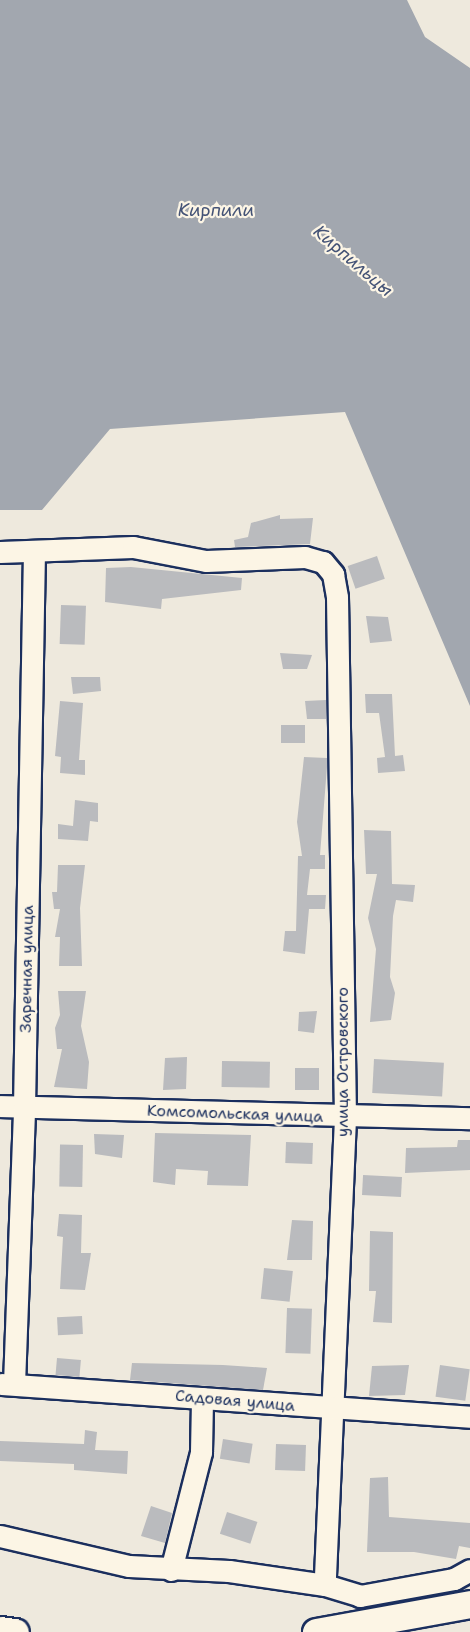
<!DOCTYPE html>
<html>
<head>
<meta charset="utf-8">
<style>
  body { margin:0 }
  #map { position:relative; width:470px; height:1632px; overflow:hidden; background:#eee9dd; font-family:"Shantell Sans",sans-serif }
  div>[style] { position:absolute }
  .water>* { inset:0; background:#a2a7af }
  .building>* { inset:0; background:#babbbe; transform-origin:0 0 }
  .roads { filter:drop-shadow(2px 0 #1b2f5e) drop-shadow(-2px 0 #1b2f5e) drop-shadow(0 2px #1b2f5e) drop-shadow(0 -2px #1b2f5e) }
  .minor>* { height:21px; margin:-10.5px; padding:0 10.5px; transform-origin:10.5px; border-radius:10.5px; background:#fcf5e5 }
  .major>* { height:27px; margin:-13.5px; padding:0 13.5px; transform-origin:13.5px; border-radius:13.5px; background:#fcf5e5 }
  span { translate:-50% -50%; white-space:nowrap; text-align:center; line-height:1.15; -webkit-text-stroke:4.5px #fcf5e5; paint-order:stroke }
  .street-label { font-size:16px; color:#1b2f5e }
  .water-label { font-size:18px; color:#445376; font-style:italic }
</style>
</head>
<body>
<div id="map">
  <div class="water">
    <div style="clip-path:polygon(0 0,407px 0,425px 37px,470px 68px,470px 706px,345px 412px,110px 429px,42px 510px,0 510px)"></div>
  </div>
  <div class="building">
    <div style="clip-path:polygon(280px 515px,280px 519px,313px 518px,310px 544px,235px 547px,234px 540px,248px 537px,251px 523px)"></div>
    <div style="left:377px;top:556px;width:24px;height:31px;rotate:71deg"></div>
    <div style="clip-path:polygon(131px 567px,242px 578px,241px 590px,162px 599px,161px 609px,105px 602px,106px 568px)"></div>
    <div style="left:61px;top:605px;width:25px;height:39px;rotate:2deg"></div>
    <div style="clip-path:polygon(366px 616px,388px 617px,392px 641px,370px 643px)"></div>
    <div style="clip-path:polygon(280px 653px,312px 655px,307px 669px,283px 669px)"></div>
    <div style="clip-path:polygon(71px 677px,100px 677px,101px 691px,73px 694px)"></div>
    <div style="clip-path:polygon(365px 694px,392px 694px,395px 756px,403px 755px,405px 771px,378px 773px,377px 758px,385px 757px,379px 713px,366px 713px)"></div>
    <div style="clip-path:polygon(326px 700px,326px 719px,307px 719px,305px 701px)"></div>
    <div style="clip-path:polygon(60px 701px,83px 703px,79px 760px,85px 760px,85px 775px,60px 773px,61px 757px,55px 756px)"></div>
    <div style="left:281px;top:725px;width:24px;height:18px"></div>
    <div style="clip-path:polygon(304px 757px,327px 758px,327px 767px,320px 855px,325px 855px,325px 869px,310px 869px,307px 895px,326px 895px,325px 909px,309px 909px,305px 954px,283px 951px,285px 931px,296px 931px,298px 856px,302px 856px,297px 822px)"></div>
    <div style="clip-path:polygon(75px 800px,98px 803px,98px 822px,90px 821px,88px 841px,58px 839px,58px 824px,73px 826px)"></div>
    <div style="clip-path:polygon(364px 830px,391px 831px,392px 884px,415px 885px,413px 902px,396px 900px,393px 916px,390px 977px,395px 993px,391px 1020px,370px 1022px,376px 949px,368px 918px,377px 874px,366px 874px)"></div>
    <div style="clip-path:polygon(58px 865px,85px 865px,80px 908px,82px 966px,59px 966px,60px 937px,55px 937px,60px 909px,54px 909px,52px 892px,57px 892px)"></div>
    <div style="clip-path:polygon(58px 991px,86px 991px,81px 1026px,89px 1062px,87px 1089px,54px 1087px,62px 1049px,57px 1049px,55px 1028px,60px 1015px)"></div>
    <div style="clip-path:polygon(317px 1011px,314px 1033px,298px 1031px,299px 1012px)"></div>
    <div style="clip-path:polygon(187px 1057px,186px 1089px,163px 1090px,165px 1058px)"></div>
    <div style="left:374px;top:1059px;width:70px;height:34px;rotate:3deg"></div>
    <div style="left:222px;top:1061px;width:48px;height:26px;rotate:1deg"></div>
    <div style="left:295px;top:1068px;width:24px;height:22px"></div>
    <div style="clip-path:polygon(155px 1133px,251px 1135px,248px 1186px,207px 1185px,208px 1171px,176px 1169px,175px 1185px,153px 1182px)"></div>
    <div style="clip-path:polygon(94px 1134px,124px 1135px,122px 1158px,95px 1154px)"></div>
    <div style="clip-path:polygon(458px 1140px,470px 1140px,470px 1170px,405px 1173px,406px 1148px,457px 1147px)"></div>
    <div style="left:286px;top:1142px;width:27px;height:21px;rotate:2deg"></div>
    <div style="left:83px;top:1145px;width:42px;height:23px;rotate:91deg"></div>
    <div style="left:402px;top:1177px;width:20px;height:39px;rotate:93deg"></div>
    <div style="clip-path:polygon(59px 1214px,82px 1215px,81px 1253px,91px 1253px,85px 1290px,60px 1289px,63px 1237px,57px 1236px)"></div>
    <div style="clip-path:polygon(292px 1220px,313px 1221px,312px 1260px,287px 1260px)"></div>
    <div style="clip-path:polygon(370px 1231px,393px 1232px,392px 1323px,373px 1322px,376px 1291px,369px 1291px)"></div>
    <div style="left:264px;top:1268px;width:29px;height:31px;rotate:6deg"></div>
    <div style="left:287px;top:1308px;width:25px;height:45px;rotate:2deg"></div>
    <div style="left:82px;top:1316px;width:18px;height:25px;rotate:87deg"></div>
    <div style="left:57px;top:1358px;width:24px;height:17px;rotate:5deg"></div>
    <div style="clip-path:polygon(132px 1363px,223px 1365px,267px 1368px,263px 1390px,130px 1380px)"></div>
    <div style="clip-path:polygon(409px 1365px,405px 1395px,369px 1396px,372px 1366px)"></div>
    <div style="left:440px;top:1365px;width:30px;height:32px;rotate:8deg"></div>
    <div style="clip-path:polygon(85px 1430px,97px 1432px,95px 1450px,128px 1451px,127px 1474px,74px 1470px,74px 1464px,0 1461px,0 1441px,84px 1444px)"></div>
    <div style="left:223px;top:1439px;width:30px;height:20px;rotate:9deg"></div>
    <div style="left:276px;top:1444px;width:30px;height:26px;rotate:2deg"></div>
    <div style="clip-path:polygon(388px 1477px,389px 1517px,470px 1523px,470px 1548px,459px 1546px,456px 1559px,414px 1552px,367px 1552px,370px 1478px)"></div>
    <div style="clip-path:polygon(151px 1506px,172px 1513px,165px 1543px,141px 1536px)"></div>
    <div style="left:227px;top:1512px;width:32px;height:23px;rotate:18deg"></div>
  </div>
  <div class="roads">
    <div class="minor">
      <div style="left:0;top:552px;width:133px;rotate:-2.2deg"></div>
      <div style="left:133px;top:547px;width:74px;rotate:10.9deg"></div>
      <div style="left:206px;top:561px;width:99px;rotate:-2.3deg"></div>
      <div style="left:305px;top:557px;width:19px;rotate:16deg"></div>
      <div style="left:323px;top:562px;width:16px;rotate:50deg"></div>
      <div style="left:333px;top:574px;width:23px;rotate:80deg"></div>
      <div style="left:337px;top:597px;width:521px;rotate:89.12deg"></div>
      <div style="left:345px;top:1118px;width:467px;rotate:92.5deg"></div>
      <div style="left:0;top:1106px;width:470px;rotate:1.5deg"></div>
      <div style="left:1px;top:1384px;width:470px;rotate:4deg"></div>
      <div style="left:14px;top:1384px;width:277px;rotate:-87.9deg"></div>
      <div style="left:24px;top:1107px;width:554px;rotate:-88.97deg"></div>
      <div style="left:0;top:1536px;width:132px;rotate:13.1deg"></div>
      <div style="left:129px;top:1566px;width:100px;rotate:2.9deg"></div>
      <div style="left:229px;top:1571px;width:97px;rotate:8.3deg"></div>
      <div style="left:325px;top:1585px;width:37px;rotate:17deg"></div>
      <div style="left:360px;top:1596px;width:96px;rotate:-10.3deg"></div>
      <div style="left:454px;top:1579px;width:18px;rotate:-29deg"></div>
      <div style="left:171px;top:1570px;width:122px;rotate:-75.7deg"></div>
      <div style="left:201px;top:1452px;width:54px;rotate:-88.9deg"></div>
    </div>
    <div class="major">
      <div style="left:0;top:1630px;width:15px;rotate:8deg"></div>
      <div style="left:316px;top:1632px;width:157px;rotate:-10.3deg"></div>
    </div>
  </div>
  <div class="street-label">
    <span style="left:27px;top:969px;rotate:-89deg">Заречная улица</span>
    <span style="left:343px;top:1062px;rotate:-90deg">улица Островского</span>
    <span style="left:235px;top:1114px;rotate:2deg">Комсомольская улица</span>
    <span style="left:235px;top:1401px;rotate:5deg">Садовая улица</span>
  </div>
  <div class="water-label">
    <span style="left:216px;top:210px">Кирпили</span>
    <span style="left:353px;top:261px;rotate:41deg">Кирпильцы</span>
  </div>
</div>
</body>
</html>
